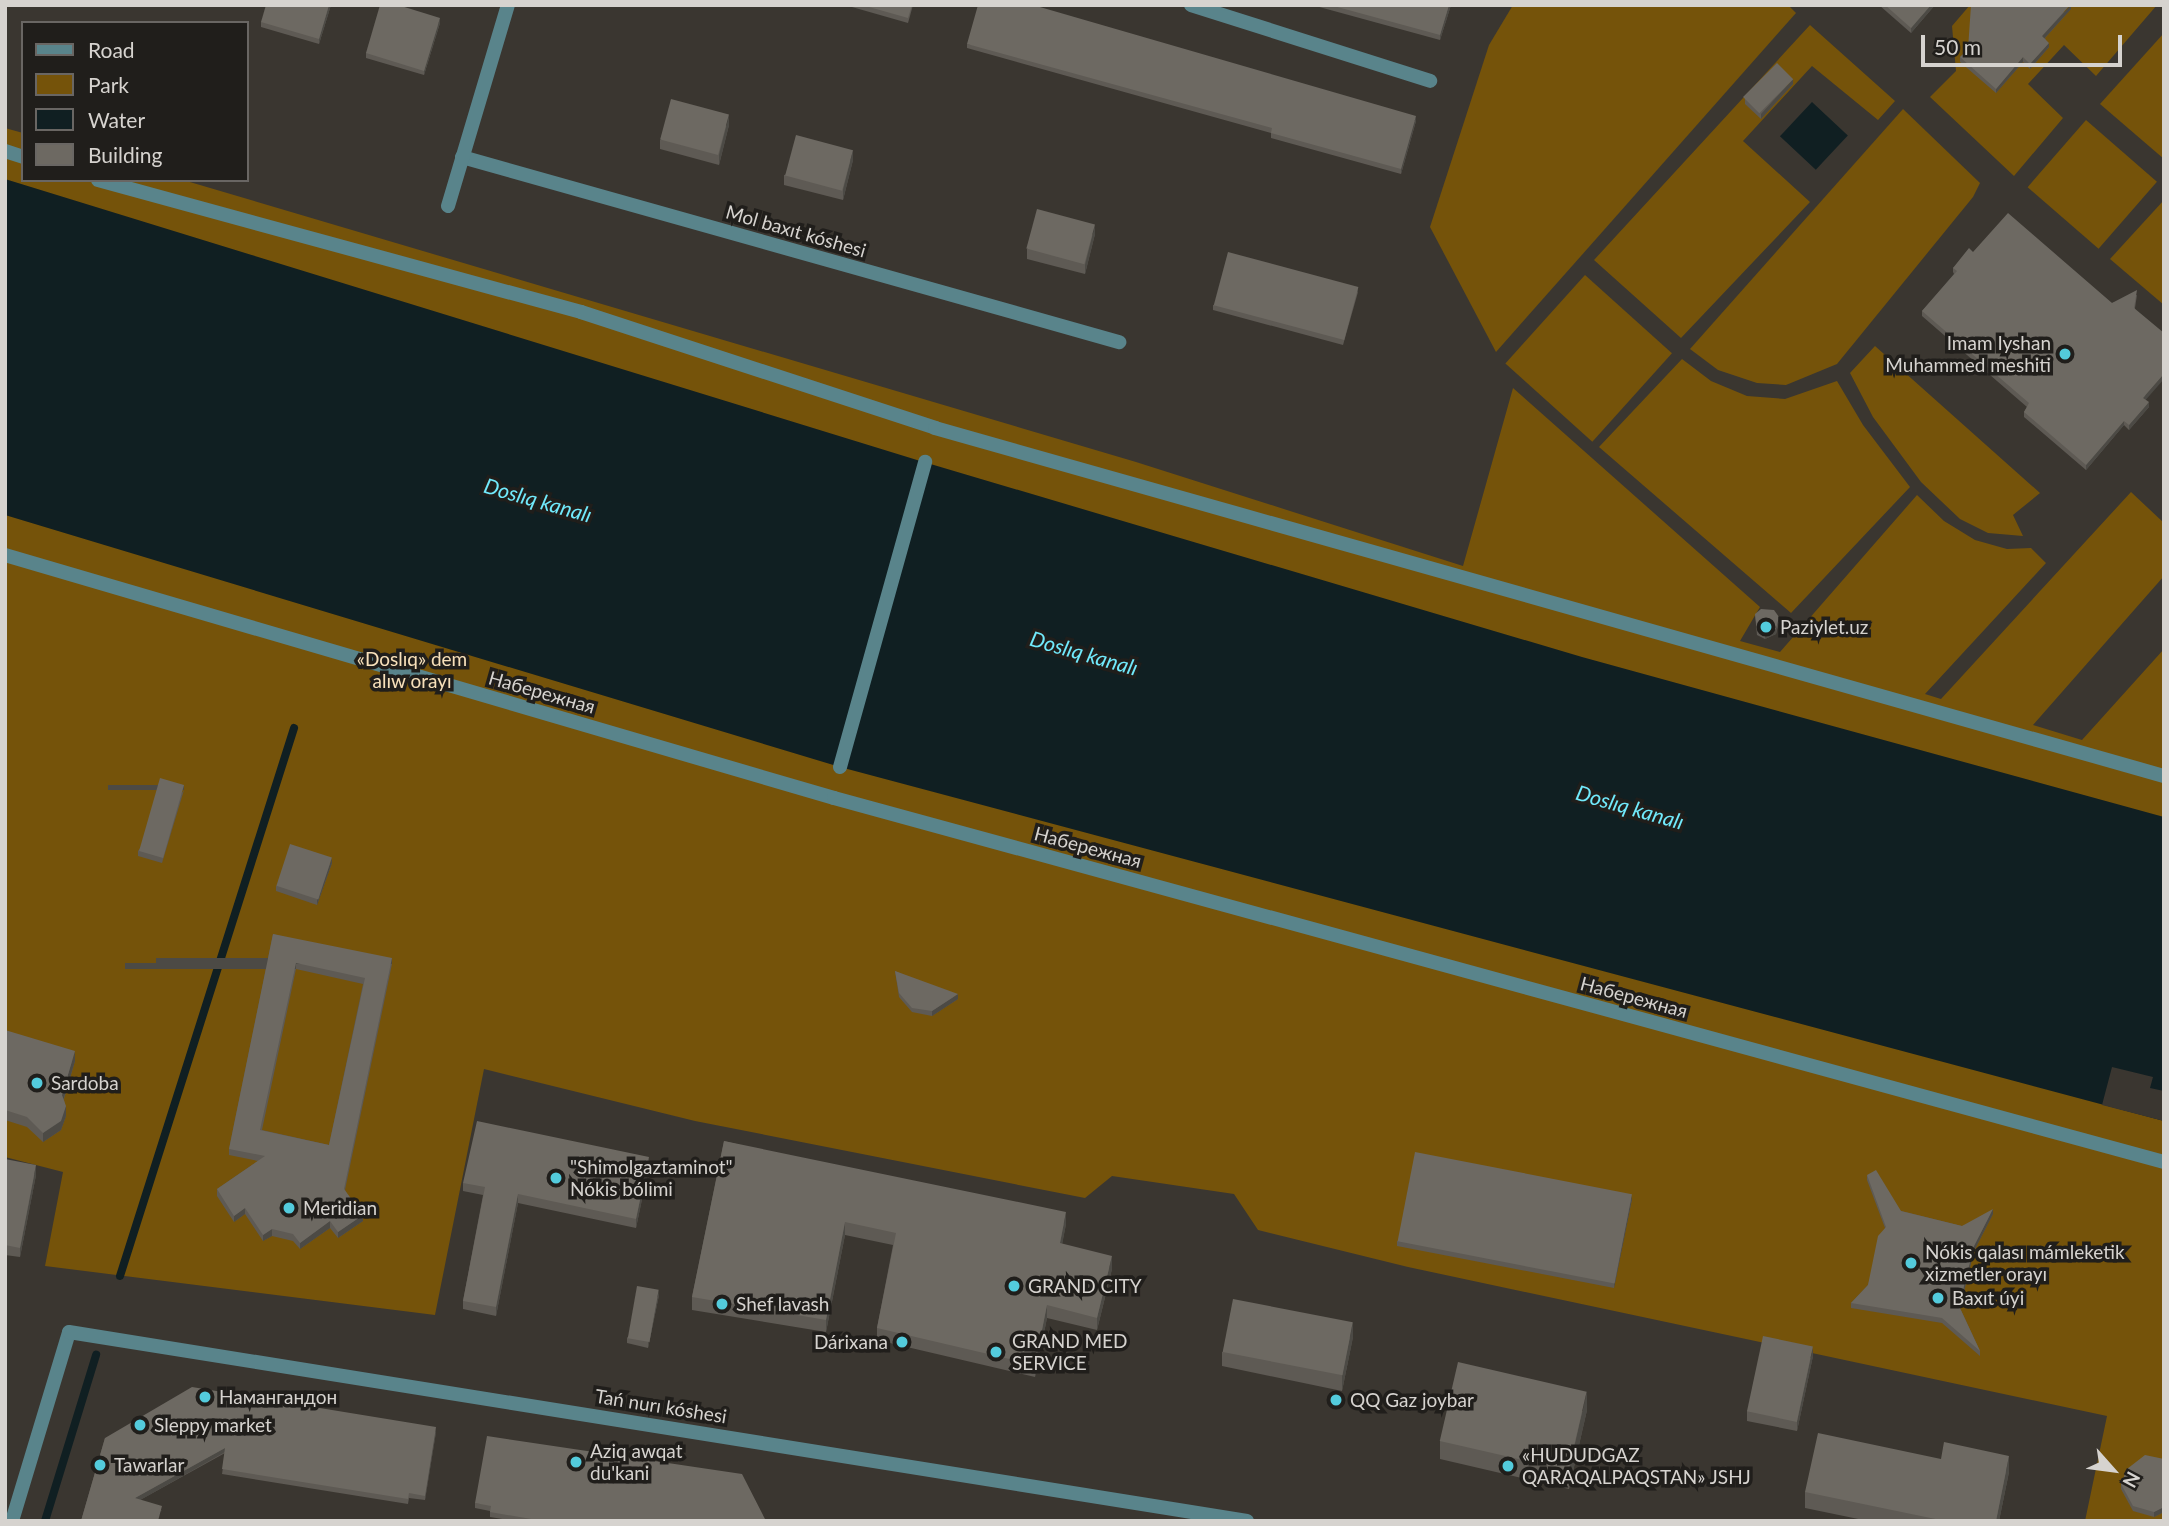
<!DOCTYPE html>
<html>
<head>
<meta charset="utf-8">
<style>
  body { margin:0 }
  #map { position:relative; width:2169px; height:1526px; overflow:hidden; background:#3a3630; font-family:Lato,sans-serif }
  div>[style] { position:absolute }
  .green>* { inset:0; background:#75530a; transform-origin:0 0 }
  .water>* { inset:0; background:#101f22; transform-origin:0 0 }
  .pier>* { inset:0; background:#3a3630 }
  .stream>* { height:8px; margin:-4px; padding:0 4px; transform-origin:4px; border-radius:4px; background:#101f22 }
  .pedestrian>* { height:14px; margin:-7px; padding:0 7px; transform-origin:7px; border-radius:7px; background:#59848b }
  .minor>* { height:14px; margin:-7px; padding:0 7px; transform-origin:7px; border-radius:7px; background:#59848b }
  .wall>* { inset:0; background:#5e5a54 }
  .shaded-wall>* { inset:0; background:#4c4a45; transform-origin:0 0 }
  .building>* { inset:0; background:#6d6962; transform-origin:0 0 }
  .dots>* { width:19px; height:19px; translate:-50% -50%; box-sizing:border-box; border:4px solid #201e1b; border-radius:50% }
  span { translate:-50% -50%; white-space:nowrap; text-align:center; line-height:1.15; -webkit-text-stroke:7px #201e1b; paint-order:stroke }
  .street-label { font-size:19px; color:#d6d3cf }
  .poi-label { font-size:19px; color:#d6d3cf }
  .right { translate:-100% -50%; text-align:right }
  .left { translate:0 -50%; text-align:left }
  .park-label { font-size:19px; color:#f7e0ba }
  .water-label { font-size:21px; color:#71eafc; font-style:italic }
  .frame { position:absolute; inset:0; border:7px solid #d6d3cf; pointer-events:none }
  .legend { position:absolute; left:21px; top:21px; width:228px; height:161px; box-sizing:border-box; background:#201e1b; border:2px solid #696663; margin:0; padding:9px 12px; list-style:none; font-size:21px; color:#d6d3cf }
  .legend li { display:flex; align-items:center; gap:14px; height:35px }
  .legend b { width:35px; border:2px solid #696663 }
  .north { position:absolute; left:2078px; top:1435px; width:70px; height:70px; -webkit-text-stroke:5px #201e1b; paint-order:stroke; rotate:118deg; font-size:19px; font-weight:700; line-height:28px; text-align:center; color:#d6d3cf }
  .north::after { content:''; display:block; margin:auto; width:24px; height:32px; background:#d6d3cf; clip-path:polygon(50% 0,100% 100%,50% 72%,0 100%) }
  .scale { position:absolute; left:1921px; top:35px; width:201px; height:32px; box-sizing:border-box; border:4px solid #d6d3cf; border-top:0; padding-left:9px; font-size:21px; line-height:24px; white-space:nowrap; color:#d6d3cf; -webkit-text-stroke:5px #201e1b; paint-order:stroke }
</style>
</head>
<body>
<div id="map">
  <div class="green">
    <div style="clip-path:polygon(1513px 5px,1788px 5px,1796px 13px,1496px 352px,1430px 227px,1489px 45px)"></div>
    <div style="clip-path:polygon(1970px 5px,2157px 5px,2096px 76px,2064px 45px,2028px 84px,2063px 118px,2014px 176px,1930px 97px,1956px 71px,1952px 26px)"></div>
    <div style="clip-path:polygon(1810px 25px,1895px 101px,1878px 120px,1812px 66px,1743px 141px,1810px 202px,1681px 338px,1594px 260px)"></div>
    <div style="clip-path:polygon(2164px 33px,2164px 159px,2100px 104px)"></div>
    <div style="clip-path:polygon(1903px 109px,1980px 183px,1973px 197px,1837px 364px,1786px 385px,1757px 383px,1718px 370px,1690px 349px)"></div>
    <div style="left:2086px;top:120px;width:94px;height:89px;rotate:41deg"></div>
    <div style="clip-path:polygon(5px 128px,23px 133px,23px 180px,183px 180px,1136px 462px,1463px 566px,1513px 388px,1760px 607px,1740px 641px,1780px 652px,1917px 495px,1944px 521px,1975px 540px,2007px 549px,2031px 548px,2046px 563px,1925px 694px,1941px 699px,2131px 492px,2164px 523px,2164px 576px,2033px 725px,2082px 740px,2164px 649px,2164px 1521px,2085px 1521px,2107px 1416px,1408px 1267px,1258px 1230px,1234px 1194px,1112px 1176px,1085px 1198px,695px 1121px,484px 1069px,435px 1315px,45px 1266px,63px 1172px,5px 1157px)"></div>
    <div style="clip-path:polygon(2164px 200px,2164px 305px,2110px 259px)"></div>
    <div style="left:1585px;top:275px;width:117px;height:119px;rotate:42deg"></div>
    <div style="clip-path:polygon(1875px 346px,2040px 493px,2013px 515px,2023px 536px,1988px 533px,1960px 519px,1921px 482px,1873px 417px,1850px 373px)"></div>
    <div style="clip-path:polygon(1682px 359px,1711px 381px,1747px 396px,1785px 399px,1837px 381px,1863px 425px,1910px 487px,1791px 613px,1599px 447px)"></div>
  </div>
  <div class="water">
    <div style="left:1812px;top:102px;width:49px;height:47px;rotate:43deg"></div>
    <div style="clip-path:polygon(5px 179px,917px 460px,1582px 657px,2164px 817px,2164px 1121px,840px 767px,5px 515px)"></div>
  </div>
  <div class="pier">
    <div style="clip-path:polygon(2112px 1067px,2153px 1077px,2150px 1088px,2164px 1091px,2164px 1121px,2102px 1105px)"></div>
  </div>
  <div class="stream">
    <div style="left:120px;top:1276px;width:575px;rotate:-72.38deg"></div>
    <div style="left:45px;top:1521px;width:174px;rotate:-72.9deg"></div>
  </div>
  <div class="pedestrian">
    <div style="left:5px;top:151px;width:19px;rotate:18deg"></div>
    <div style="left:98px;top:180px;width:501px;rotate:15.29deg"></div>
    <div style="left:581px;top:312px;width:373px;rotate:18.1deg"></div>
    <div style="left:935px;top:428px;width:1277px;rotate:15.81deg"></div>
    <div style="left:5px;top:555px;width:864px;rotate:16.34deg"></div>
    <div style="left:834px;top:798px;width:1379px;rotate:15.31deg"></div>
    <div style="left:840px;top:767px;width:317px;rotate:-74.4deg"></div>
  </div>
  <div class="minor">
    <div style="left:1191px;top:5px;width:251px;rotate:17.6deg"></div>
    <div style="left:462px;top:157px;width:683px;rotate:15.73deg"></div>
    <div style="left:448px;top:206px;width:210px;rotate:-73.4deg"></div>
    <div style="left:12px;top:1521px;width:197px;rotate:-73.2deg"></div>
    <div style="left:69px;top:1332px;width:1193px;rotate:9.11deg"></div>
  </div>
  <div class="wall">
    <div style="clip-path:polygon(331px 5px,319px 44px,261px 27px,261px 22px)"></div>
    <div style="clip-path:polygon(845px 5px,913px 5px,908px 23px)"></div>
    <div style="clip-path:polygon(1312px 5px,1451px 5px,1440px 40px)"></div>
    <div style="clip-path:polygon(1879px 5px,1935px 5px,1911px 33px)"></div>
    <div style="clip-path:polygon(2071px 9px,2045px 38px,2049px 47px,2030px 69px,2023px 62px,1996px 93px,1960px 62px,1960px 57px)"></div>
    <div style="clip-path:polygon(440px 23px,424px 75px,366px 58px,366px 53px)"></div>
    <div style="clip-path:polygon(967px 44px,1416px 121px,1401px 174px,1271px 138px,1271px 133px,967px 48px)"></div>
    <div style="clip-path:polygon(1793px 84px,1761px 119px,1745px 104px,1745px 99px)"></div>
    <div style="clip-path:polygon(729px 125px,719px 165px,660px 149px,660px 140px)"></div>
    <div style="clip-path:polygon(853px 160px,843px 200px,784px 185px,784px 175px)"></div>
    <div style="clip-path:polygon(1095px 234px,1085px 274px,1027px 259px,1027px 249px)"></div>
    <div style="clip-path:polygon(1973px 252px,2112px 303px,2137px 295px,2135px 308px,2146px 400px,2149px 407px,2129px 430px,2124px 425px,2086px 470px,2024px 417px,2024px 412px,2027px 407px,1922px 316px,1922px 311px,1954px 274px,1953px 272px,1953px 268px)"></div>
    <div style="clip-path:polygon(1358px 292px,1343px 345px,1213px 310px,1213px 305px)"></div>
    <div style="clip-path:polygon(1755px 614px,1779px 622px,1776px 634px,1765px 639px,1757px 635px)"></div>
    <div style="clip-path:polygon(184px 790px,162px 863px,138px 856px,138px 851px)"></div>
    <div style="clip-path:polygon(332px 863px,317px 905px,276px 891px,276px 886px)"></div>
    <div style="clip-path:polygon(evenodd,273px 934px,392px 964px,345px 1190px,363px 1221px,338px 1238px,330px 1228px,300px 1249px,293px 1241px,272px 1236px,263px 1241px,245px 1214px,234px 1222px,217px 1196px,217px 1189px,258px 1161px,229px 1155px,229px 1149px,273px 934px,296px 969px,363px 984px,329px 1145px,262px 1130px,296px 969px)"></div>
    <div style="clip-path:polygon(895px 971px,958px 999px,932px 1016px,912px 1012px,899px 997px)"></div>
    <div style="clip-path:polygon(5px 1030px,75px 1061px,64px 1099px,66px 1116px,61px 1130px,43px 1142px,27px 1127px,5px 1120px)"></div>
    <div style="clip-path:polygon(724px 1141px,1066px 1224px,1062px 1244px,1112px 1269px,1097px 1330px,1047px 1318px,1035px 1377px,877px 1340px,877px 1328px,893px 1245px,845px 1235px,826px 1332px,692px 1310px,692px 1297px)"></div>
    <div style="clip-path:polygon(5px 1159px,36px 1175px,20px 1257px,5px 1255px)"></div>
    <div style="clip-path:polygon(649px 1166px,636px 1228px,518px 1203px,496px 1316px,463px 1309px,463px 1301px,483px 1195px,463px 1191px,463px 1183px)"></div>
    <div style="clip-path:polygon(1867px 1175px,1901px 1211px,1962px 1226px,1993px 1214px,1974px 1251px,1960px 1308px,1980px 1351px,1980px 1356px,1942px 1323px,1851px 1308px,1851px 1303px,1868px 1285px,1885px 1228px,1867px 1180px)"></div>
    <div style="clip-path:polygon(1632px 1199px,1614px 1288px,1397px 1246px,1397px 1241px)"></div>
    <div style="clip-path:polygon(659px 1295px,648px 1348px,627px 1343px,627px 1338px)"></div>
    <div style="clip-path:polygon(1353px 1337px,1342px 1391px,1222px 1366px,1222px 1352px)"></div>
    <div style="clip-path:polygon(1813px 1356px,1797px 1431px,1747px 1421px,1747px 1411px)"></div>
    <div style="clip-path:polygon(1587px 1410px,1569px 1489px,1440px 1459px,1440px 1441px)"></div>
    <div style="clip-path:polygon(436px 1432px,425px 1500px,409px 1498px,408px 1504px,222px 1474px,225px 1453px,140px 1500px,162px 1511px,81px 1521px,105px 1438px)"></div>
    <div style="clip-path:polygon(1941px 1459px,2009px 1472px,1999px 1521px,1868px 1521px,1805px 1508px,1805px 1492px)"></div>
    <div style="clip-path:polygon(2164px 1459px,2164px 1512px,2154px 1517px,2133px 1511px,2121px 1489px,2121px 1484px)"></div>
    <div style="clip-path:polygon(475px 1503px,766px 1521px,514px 1521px,490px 1517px,490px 1511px,475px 1508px)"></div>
  </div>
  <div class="shaded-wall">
    <div style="clip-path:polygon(329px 5px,331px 5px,319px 44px,319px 39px)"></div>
    <div style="clip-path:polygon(1449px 5px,1451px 5px,1440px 40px,1440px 35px)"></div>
    <div style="clip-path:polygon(1931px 5px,1935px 5px,1911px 33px,1911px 28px)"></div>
    <div style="clip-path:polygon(2071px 5px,2071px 9px,2042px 41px,2042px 36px)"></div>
    <div style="clip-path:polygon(440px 18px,440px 23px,424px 75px,424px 71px)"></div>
    <div style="clip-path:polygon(2049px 43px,2049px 47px,2030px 69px,2030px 64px)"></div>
    <div style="clip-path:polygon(2023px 57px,2023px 62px,1996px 93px,1996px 89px)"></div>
    <div style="clip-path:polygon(1793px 79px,1793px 84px,1761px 119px,1761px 114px)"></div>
    <div style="clip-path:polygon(729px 115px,729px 125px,719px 165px,719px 155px)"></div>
    <div style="clip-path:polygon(1416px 116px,1416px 121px,1401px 174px,1401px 169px)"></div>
    <div style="clip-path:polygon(853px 150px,853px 160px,843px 200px,843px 190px)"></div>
    <div style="clip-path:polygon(1095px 225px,1095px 234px,1085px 274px,1085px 265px)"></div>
    <div style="left:1358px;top:288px;width:4px;height:55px;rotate:90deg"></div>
    <div style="clip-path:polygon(2164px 374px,2164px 379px,2143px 403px,2143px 398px)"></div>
    <div style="clip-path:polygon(2149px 402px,2149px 407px,2129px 430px,2129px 425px)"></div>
    <div style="clip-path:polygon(2124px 421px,2124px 425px,2086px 470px,2086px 465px)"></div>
    <div style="clip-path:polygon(1779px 617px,1776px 634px,1765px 639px,1765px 634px)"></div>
    <div style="left:184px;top:785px;width:5px;height:76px;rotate:90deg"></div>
    <div style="clip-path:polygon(332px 858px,332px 863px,317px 905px,317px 900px)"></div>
    <div style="left:392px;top:958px;width:6px;height:236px;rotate:90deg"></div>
    <div style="left:296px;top:963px;width:6px;height:171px;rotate:90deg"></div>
    <div style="clip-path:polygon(958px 994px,958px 999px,932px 1016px,932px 1011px)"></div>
    <div style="clip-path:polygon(75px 1051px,75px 1061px,62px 1104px,62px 1095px)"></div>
    <div style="clip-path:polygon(66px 1106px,66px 1116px,61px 1130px,43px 1142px,43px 1133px)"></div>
    <div style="clip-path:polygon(649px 1157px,649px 1166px,636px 1228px,636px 1219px)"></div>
    <div style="clip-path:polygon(36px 1165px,36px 1175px,20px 1257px,20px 1248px)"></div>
    <div style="clip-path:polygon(518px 1194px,518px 1203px,496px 1316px,496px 1307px)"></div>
    <div style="clip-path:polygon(1632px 1195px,1632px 1199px,1614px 1288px,1614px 1283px)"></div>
    <div style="clip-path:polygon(245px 1208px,245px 1214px,234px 1222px,234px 1216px)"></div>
    <div style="clip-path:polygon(1993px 1209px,1993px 1214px,1974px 1251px,1959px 1311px,1959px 1306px,1974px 1246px)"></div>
    <div style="clip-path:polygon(1066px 1212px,1066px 1224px,1060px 1256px,1060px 1243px)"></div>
    <div style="clip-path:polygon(363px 1215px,363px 1221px,338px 1238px,338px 1232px)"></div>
    <div style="clip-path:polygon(330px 1221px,330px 1228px,300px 1249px,300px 1243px)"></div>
    <div style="clip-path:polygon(845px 1222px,845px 1235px,826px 1332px,826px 1320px)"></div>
    <div style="clip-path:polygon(272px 1229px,272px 1236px,263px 1241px,263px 1235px)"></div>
    <div style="clip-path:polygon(1112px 1256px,1112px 1269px,1097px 1330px,1097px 1318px)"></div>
    <div style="clip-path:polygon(659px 1290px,659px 1295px,648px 1348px,648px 1343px)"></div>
    <div style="clip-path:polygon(1047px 1305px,1047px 1318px,1035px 1377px,1035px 1365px)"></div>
    <div style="clip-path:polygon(1353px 1322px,1353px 1337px,1342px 1391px,1342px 1376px)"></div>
    <div style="clip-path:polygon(1813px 1347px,1813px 1356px,1797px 1431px,1797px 1421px)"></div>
    <div style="clip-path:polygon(1587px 1391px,1587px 1410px,1569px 1489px,1569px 1470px)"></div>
    <div style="clip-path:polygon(436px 1427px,436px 1432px,425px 1500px,425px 1496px)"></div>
    <div style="clip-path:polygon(225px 1448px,225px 1452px,135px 1503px,135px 1498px)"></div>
    <div style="clip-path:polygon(2009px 1456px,2009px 1472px,1999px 1521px,1996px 1521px)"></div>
    <div style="clip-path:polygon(2164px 1507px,2164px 1512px,2154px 1517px,2154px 1512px)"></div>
  </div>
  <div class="building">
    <div style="clip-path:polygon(266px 5px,329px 5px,319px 39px,261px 22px)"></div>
    <div style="clip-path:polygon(380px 5px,398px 5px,440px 18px,424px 71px,366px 53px)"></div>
    <div style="clip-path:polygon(862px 5px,912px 5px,908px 18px)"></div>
    <div style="clip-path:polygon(978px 5px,1033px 5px,1416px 116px,1401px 169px,1271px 133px,1272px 128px,967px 44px)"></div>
    <div style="clip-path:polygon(1330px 5px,1449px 5px,1440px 35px)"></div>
    <div style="clip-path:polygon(1885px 5px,1931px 5px,1911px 28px)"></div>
    <div style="clip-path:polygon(1971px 5px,2070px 5px,2042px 36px,2049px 43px,2030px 64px,2023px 57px,1996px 89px,1960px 57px,1968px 49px)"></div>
    <div style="left:1777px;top:63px;width:23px;height:48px;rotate:45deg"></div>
    <div style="left:671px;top:99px;width:60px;height:42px;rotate:15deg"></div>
    <div style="left:796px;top:135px;width:59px;height:42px;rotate:15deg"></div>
    <div style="left:1037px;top:209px;width:60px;height:41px;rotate:15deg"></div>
    <div style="clip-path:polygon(2008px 213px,2112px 303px,2137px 290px,2134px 308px,2164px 333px,2164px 374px,2143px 398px,2149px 402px,2129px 425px,2124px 421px,2086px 465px,2024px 412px,2029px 403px,1922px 311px,1957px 271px,1953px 268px,1969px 248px,1973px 252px)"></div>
    <div style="left:1228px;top:252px;width:135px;height:55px;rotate:15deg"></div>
    <div style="clip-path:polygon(1761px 609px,1774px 610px,1779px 617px,1776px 629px,1765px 634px,1757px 630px,1755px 614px)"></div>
    <div style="left:160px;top:778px;width:25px;height:76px;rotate:16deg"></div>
    <div style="left:290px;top:844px;width:44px;height:44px;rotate:18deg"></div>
    <div style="clip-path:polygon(evenodd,273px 934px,392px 958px,344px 1189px,363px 1215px,338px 1232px,330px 1221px,300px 1243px,293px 1234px,272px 1229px,263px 1235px,245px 1208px,234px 1216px,217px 1189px,265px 1156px,229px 1149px,273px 934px,296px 963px,365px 978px,329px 1145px,260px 1130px,296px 963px)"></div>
    <div style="clip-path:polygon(895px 971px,958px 994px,932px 1011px,912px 1008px,899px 993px)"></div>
    <div style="clip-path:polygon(5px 1030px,75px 1051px,62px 1095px,66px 1106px,61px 1121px,43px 1133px,27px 1117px,5px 1110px)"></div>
    <div style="clip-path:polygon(477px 1121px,649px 1157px,636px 1219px,518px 1194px,496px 1307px,463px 1301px,485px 1187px,463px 1183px)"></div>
    <div style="clip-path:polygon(724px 1141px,1066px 1212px,1060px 1243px,1112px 1256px,1097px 1318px,1047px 1305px,1035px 1365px,877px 1328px,896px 1233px,845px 1222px,826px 1320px,692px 1297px)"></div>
    <div style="left:1415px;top:1152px;width:221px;height:91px;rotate:11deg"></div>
    <div style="clip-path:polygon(5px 1159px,36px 1165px,20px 1248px,5px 1245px)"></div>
    <div style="clip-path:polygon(1876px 1170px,1901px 1211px,1962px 1226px,1993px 1209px,1974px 1246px,1959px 1306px,1980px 1351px,1942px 1318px,1851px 1303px,1868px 1285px,1878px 1236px,1886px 1227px,1867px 1175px)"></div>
    <div style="left:637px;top:1286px;width:22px;height:53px;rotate:10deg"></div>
    <div style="left:1233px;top:1299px;width:122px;height:54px;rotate:11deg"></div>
    <div style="left:1763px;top:1336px;width:51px;height:77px;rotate:12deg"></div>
    <div style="left:1458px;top:1362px;width:132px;height:81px;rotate:13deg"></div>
    <div style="clip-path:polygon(192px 1387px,436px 1427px,425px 1496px,409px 1493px,408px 1499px,222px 1469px,225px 1448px,135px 1498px,162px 1506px,158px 1521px,81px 1521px,105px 1438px)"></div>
    <div style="clip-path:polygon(1818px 1433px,1941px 1459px,1944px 1442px,2009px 1456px,1996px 1521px,1945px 1521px,1805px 1492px)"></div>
    <div style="clip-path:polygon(487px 1436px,742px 1474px,766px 1521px,543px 1521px,490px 1512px,491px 1506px,475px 1503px)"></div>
    <div style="clip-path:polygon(2145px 1455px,2164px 1459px,2164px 1507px,2154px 1512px,2133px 1506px,2121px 1484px,2127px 1469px)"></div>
  </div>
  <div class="dots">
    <div style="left:2065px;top:354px;background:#53cbdc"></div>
    <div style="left:1766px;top:627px;background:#53cbdc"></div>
    <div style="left:37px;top:1083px;background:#53cbdc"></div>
    <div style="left:556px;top:1178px;background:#53cbdc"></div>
    <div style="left:289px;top:1208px;background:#53cbdc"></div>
    <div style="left:1911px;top:1263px;background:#53cbdc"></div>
    <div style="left:1014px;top:1286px;background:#53cbdc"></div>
    <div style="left:1938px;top:1298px;background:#53cbdc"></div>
    <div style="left:722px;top:1304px;background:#53cbdc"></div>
    <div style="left:902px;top:1342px;background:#53cbdc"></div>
    <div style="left:996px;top:1352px;background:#53cbdc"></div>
    <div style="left:205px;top:1397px;background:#53cbdc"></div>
    <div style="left:1336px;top:1400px;background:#53cbdc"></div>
    <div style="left:140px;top:1425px;background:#53cbdc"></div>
    <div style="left:576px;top:1462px;background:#53cbdc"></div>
    <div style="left:100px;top:1465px;background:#53cbdc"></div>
    <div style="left:1508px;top:1466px;background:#53cbdc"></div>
  </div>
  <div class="street-label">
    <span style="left:796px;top:231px;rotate:16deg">Mol baxıt kóshesi</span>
    <span style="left:542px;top:692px;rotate:16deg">Набережная</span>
    <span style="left:1088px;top:847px;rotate:15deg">Набережная</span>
    <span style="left:1634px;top:997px;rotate:15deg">Набережная</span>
    <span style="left:661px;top:1406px;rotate:9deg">Tań nurı kóshesi</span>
  </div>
  <div class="poi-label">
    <span class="right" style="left:2051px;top:354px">Imam Iyshan<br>Muhammed meshiti</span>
    <span class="left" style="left:1780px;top:627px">Paziylet.uz</span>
    <span class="left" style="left:51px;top:1083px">Sardoba</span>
    <span class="left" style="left:570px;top:1178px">"Shimolgaztaminot"<br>Nókis bólimi</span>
    <span class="left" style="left:303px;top:1208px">Meridian</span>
    <span class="left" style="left:1925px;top:1263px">Nókis qalası mámleketik<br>xizmetler orayı</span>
    <span class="left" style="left:1028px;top:1286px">GRAND CITY</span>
    <span class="left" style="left:1952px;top:1298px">Baxıt úyi</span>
    <span class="left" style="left:736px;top:1304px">Shef lavash</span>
    <span class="left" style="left:1012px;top:1352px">GRAND MED<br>SERVICE</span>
    <span class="right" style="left:888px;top:1342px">Dárixana</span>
    <span class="left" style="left:219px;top:1397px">Намангандон</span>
    <span class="left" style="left:1350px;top:1400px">QQ Gaz joybar</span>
    <span class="left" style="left:154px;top:1425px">Sleppy market</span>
    <span class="left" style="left:590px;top:1462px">Aziq awqat<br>du'kani</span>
    <span class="left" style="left:1522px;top:1466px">«HUDUDGAZ<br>QARAQALPAQSTAN» JSHJ</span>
    <span class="left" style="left:114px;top:1465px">Tawarlar</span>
  </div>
  <div class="park-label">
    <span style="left:412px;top:670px">«Doslıq» dem<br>alıw orayı</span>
  </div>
  <div class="water-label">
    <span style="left:538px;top:500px;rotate:16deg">Doslıq kanalı</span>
    <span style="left:1084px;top:653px;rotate:16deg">Doslıq kanalı</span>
    <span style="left:1630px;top:807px;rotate:16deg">Doslıq kanalı</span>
  </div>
  <div class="frame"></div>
  <ul class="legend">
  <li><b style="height:9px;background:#59848b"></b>Road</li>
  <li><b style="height:19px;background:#75530a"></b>Park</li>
  <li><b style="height:19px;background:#101f22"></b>Water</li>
  <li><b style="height:19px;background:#6d6962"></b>Building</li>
  </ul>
  <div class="north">N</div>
  <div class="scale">50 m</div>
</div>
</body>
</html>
